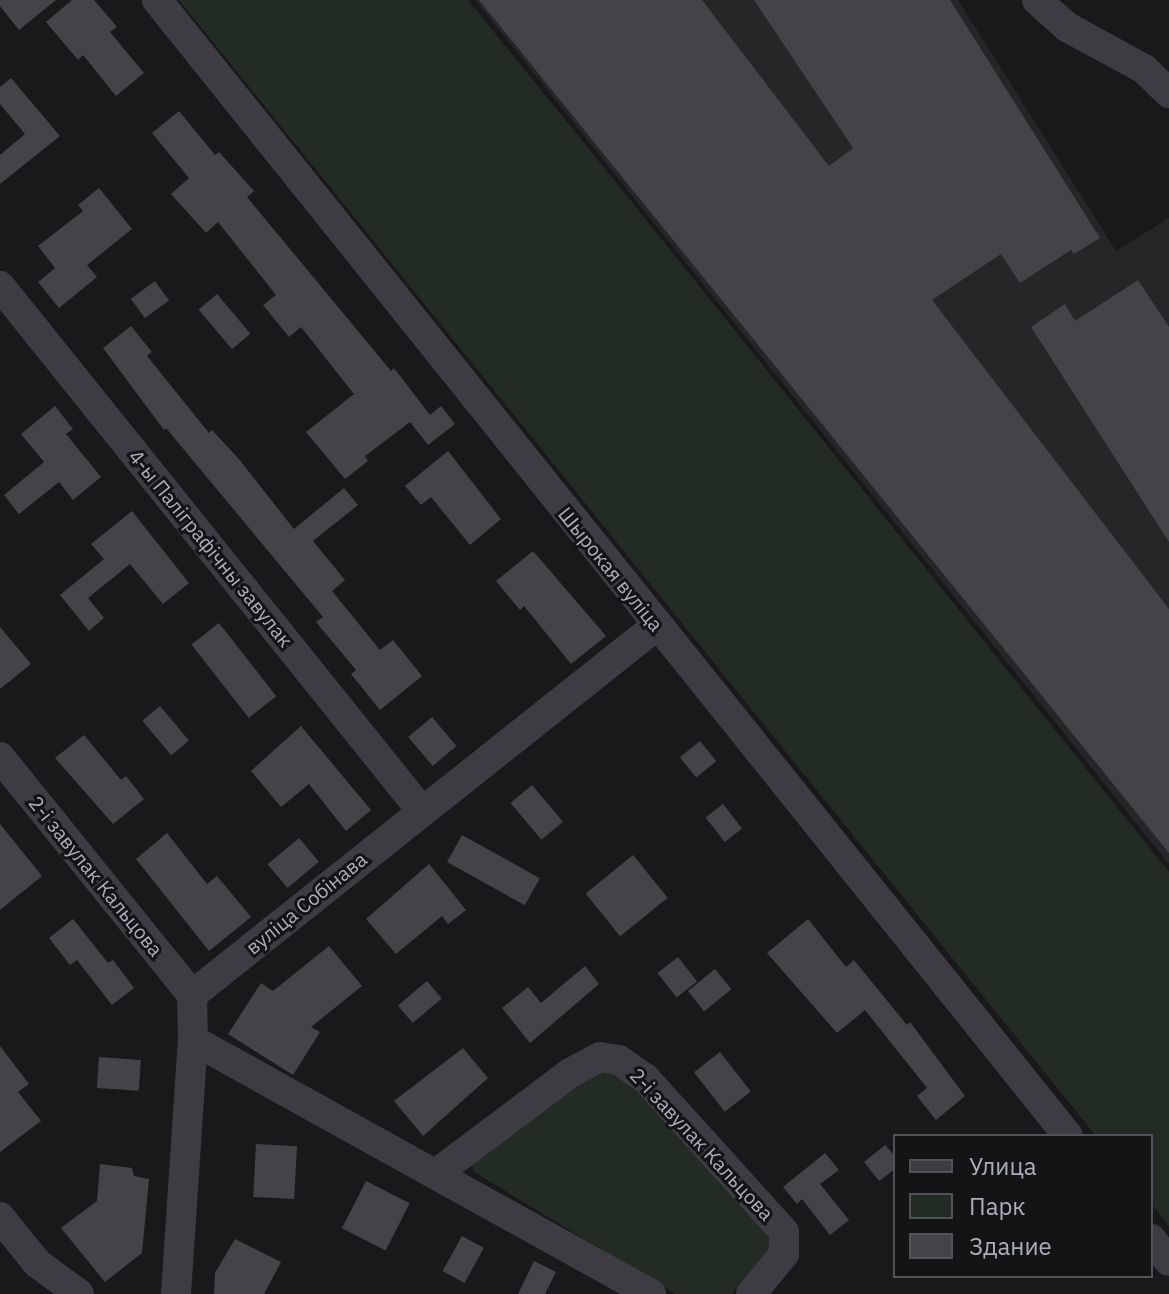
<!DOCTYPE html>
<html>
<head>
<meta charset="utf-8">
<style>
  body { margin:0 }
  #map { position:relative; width:1169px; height:1294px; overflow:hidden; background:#19191b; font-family:"IBM Plex Sans",sans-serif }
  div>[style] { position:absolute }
  .built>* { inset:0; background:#262528 }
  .green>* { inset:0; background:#232b25 }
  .building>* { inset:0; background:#444348; transform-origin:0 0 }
  .minor>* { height:30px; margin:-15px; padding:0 15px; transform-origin:15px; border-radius:15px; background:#3c3c42 }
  span { translate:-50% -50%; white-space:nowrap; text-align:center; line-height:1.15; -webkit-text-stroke:6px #141416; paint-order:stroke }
  .street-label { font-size:20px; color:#acaeba }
  .legend { position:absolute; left:893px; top:1134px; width:260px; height:144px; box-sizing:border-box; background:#141416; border:2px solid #515258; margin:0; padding:10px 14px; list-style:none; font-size:24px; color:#acaeba }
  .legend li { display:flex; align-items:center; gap:16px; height:40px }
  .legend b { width:40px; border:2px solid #515258 }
</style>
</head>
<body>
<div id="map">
  <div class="built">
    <div style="clip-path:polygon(475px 0,958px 0,1116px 251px,1169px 218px,1169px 864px)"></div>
  </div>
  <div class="green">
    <div style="clip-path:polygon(179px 0,468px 0,627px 196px,1169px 872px,1169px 1226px,1151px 1203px,1151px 1136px,1096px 1136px)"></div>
    <div style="clip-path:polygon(595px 1070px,624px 1076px,768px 1233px,771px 1248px,732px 1294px,675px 1294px,474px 1172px,471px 1163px)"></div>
  </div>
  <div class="building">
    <div style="clip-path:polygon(0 0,56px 0,19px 30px,0 6px)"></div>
    <div style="clip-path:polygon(72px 0,94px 0,117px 27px,110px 32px,144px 73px,116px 96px,83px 55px,78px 60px,46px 22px)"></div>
    <div style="clip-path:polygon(479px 0,702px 0,829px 166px,853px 148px,754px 0,950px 0,1100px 238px,1074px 254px,1071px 250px,1020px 283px,1001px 254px,932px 300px,1169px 609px,1169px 853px)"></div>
    <div style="clip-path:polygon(11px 78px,60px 136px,0 184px,0 155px,25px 134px,0 104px,0 87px)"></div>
    <div style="clip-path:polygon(179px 111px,215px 155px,219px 152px,254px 191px,247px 197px,391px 371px,394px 368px,430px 415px,441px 406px,455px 424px,428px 445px,410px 422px,365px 456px,368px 461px,345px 479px,306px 432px,354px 394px,301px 327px,289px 337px,263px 305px,276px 295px,218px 222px,206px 233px,171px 194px,189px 178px,152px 133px)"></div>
    <div style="clip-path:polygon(99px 188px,132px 229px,87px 265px,97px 277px,59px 308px,38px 282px,55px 268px,38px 246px,83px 211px,78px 205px)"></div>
    <div style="clip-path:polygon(1138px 280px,1169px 327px,1169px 542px,1031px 327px,1065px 304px,1075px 321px)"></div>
    <div style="left:155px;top:281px;width:24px;height:30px;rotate:54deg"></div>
    <div style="left:217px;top:294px;width:52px;height:24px;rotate:50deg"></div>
    <div style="clip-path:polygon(131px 326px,152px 352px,147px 356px,209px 433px,212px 430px,238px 458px,294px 529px,344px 488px,358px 505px,313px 541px,345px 580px,332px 591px,380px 650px,393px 640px,422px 676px,380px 710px,351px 674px,356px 670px,316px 622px,323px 617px,166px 428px,164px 430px,103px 348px)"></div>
    <div style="clip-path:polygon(55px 406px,73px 429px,66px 434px,101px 477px,73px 500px,59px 482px,19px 514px,4px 495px,44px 462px,21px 434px)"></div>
    <div style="clip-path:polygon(448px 451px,501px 519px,470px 545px,431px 497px,421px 505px,405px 486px)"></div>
    <div style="clip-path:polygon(132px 511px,189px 583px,163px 604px,130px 564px,88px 598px,104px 618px,89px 631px,60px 595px,104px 559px,91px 544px)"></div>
    <div style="clip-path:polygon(533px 551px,606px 636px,571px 664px,524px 606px,520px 610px,496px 581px)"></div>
    <div style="left:219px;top:623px;width:93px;height:35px;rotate:52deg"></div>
    <div style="clip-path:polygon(0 627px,31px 664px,0 689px)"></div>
    <div style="left:160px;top:706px;width:45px;height:23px;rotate:50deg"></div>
    <div style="left:432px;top:717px;width:38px;height:31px;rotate:50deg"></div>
    <div style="clip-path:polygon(301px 726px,371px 810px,346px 831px,309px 784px,281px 807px,251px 771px)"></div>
    <div style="clip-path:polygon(84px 735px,121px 780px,126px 776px,144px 799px,113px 824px,55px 758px)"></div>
    <div style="left:700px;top:741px;width:26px;height:26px;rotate:51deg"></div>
    <div style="left:532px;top:785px;width:48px;height:28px;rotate:50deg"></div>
    <div style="left:723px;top:804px;width:31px;height:22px;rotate:52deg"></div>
    <div style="clip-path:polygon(0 824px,42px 876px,0 910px)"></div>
    <div style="clip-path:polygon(167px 833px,207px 884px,217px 876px,251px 917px,209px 951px,136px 859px)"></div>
    <div style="left:462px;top:835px;width:89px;height:31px;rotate:29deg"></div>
    <div style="left:299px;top:838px;width:31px;height:41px;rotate:50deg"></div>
    <div style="left:633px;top:855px;width:55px;height:61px;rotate:51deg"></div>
    <div style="clip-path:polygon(429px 864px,466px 910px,448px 924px,442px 916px,396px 954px,366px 919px)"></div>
    <div style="clip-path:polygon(73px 919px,108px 963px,113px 960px,134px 988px,112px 1005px,77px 960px,70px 965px,49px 938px)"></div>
    <div style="clip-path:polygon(808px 919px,846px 967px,854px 960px,907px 1025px,910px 1022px,965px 1096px,936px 1120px,917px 1096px,927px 1088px,865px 1010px,837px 1033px,767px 953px)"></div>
    <div style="clip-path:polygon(329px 946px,362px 986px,311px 1027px,320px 1032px,293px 1075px,228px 1034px,261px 983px,273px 991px)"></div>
    <div style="left:678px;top:957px;width:31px;height:26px;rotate:52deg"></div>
    <div style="clip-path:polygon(585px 966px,599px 984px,530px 1043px,502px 1008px,528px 987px,541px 1003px)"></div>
    <div style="left:715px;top:969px;width:26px;height:35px;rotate:51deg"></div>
    <div style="left:427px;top:981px;width:23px;height:38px;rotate:50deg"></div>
    <div style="clip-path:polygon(0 1046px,29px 1084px,18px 1092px,41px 1121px,0 1152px)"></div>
    <div style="clip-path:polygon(463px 1048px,488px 1078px,423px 1136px,394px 1101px)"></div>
    <div style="left:720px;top:1052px;width:50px;height:33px;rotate:52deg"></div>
    <div style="left:99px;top:1057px;width:42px;height:31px;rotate:4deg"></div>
    <div style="left:256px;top:1144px;width:41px;height:53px;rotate:3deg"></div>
    <div style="clip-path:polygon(885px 1145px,895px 1156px,895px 1169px,879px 1181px,864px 1162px)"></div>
    <div style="clip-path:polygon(825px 1153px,839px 1170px,820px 1184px,849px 1220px,830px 1235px,802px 1199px,797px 1204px,783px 1187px)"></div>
    <div style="clip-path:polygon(100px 1164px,132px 1168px,134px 1176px,149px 1179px,142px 1253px,105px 1282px,61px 1228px,97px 1201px)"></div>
    <div style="left:366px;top:1181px;width:49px;height:53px;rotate:27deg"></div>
    <div style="left:462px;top:1236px;width:25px;height:40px;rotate:29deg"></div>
    <div style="clip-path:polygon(235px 1239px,281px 1262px,264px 1294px,214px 1294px,215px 1273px)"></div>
    <div style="clip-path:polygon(534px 1261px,556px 1272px,545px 1294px,518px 1294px)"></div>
  </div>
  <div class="minor">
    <div style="left:157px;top:0;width:1456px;rotate:51.27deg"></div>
    <div style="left:1037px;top:0;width:40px;rotate:42deg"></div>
    <div style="left:1067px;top:27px;width:88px;rotate:28.6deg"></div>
    <div style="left:1144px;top:69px;width:35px;rotate:44deg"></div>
    <div style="left:0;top:286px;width:672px;rotate:51.22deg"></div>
    <div style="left:0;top:757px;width:306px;rotate:51.1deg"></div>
    <div style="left:193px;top:1040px;width:524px;rotate:29.01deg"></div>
    <div style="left:437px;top:1173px;width:166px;rotate:-36.9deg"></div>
    <div style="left:570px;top:1073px;width:34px;rotate:-28deg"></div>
    <div style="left:600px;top:1057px;width:19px;rotate:9deg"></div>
    <div style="left:619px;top:1060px;width:32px;rotate:35deg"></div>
    <div style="left:645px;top:1078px;width:207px;rotate:47.9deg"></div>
    <div style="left:784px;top:1232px;width:22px;rotate:90deg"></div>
    <div style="left:784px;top:1254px;width:52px;rotate:129.5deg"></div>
    <div style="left:0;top:1217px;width:59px;rotate:51.2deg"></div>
    <div style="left:37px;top:1263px;width:52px;rotate:36.4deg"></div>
    <div style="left:1151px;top:1239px;width:28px;rotate:51deg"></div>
    <div style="left:176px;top:1294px;width:255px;rotate:-86.2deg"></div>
    <div style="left:193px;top:1040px;width:45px;rotate:-91.3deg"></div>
    <div style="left:192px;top:995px;width:593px;rotate:-38.49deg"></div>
  </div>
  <div class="street-label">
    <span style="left:211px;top:548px;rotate:51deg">4-ы Паліграфічны завулак</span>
    <span style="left:611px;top:569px;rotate:51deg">Шырокая вуліца</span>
    <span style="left:96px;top:876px;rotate:51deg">2-і завулак Кальцова</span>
    <span style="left:306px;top:903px;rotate:-39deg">вуліца Собінава</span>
    <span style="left:702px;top:1144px;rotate:47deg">2-і завулак Кальцова</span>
  </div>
  <ul class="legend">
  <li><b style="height:10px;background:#3c3c42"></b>Улица</li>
  <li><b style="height:22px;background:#232b25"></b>Парк</li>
  <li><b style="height:22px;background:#444348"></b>Здание</li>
  </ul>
</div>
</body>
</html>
